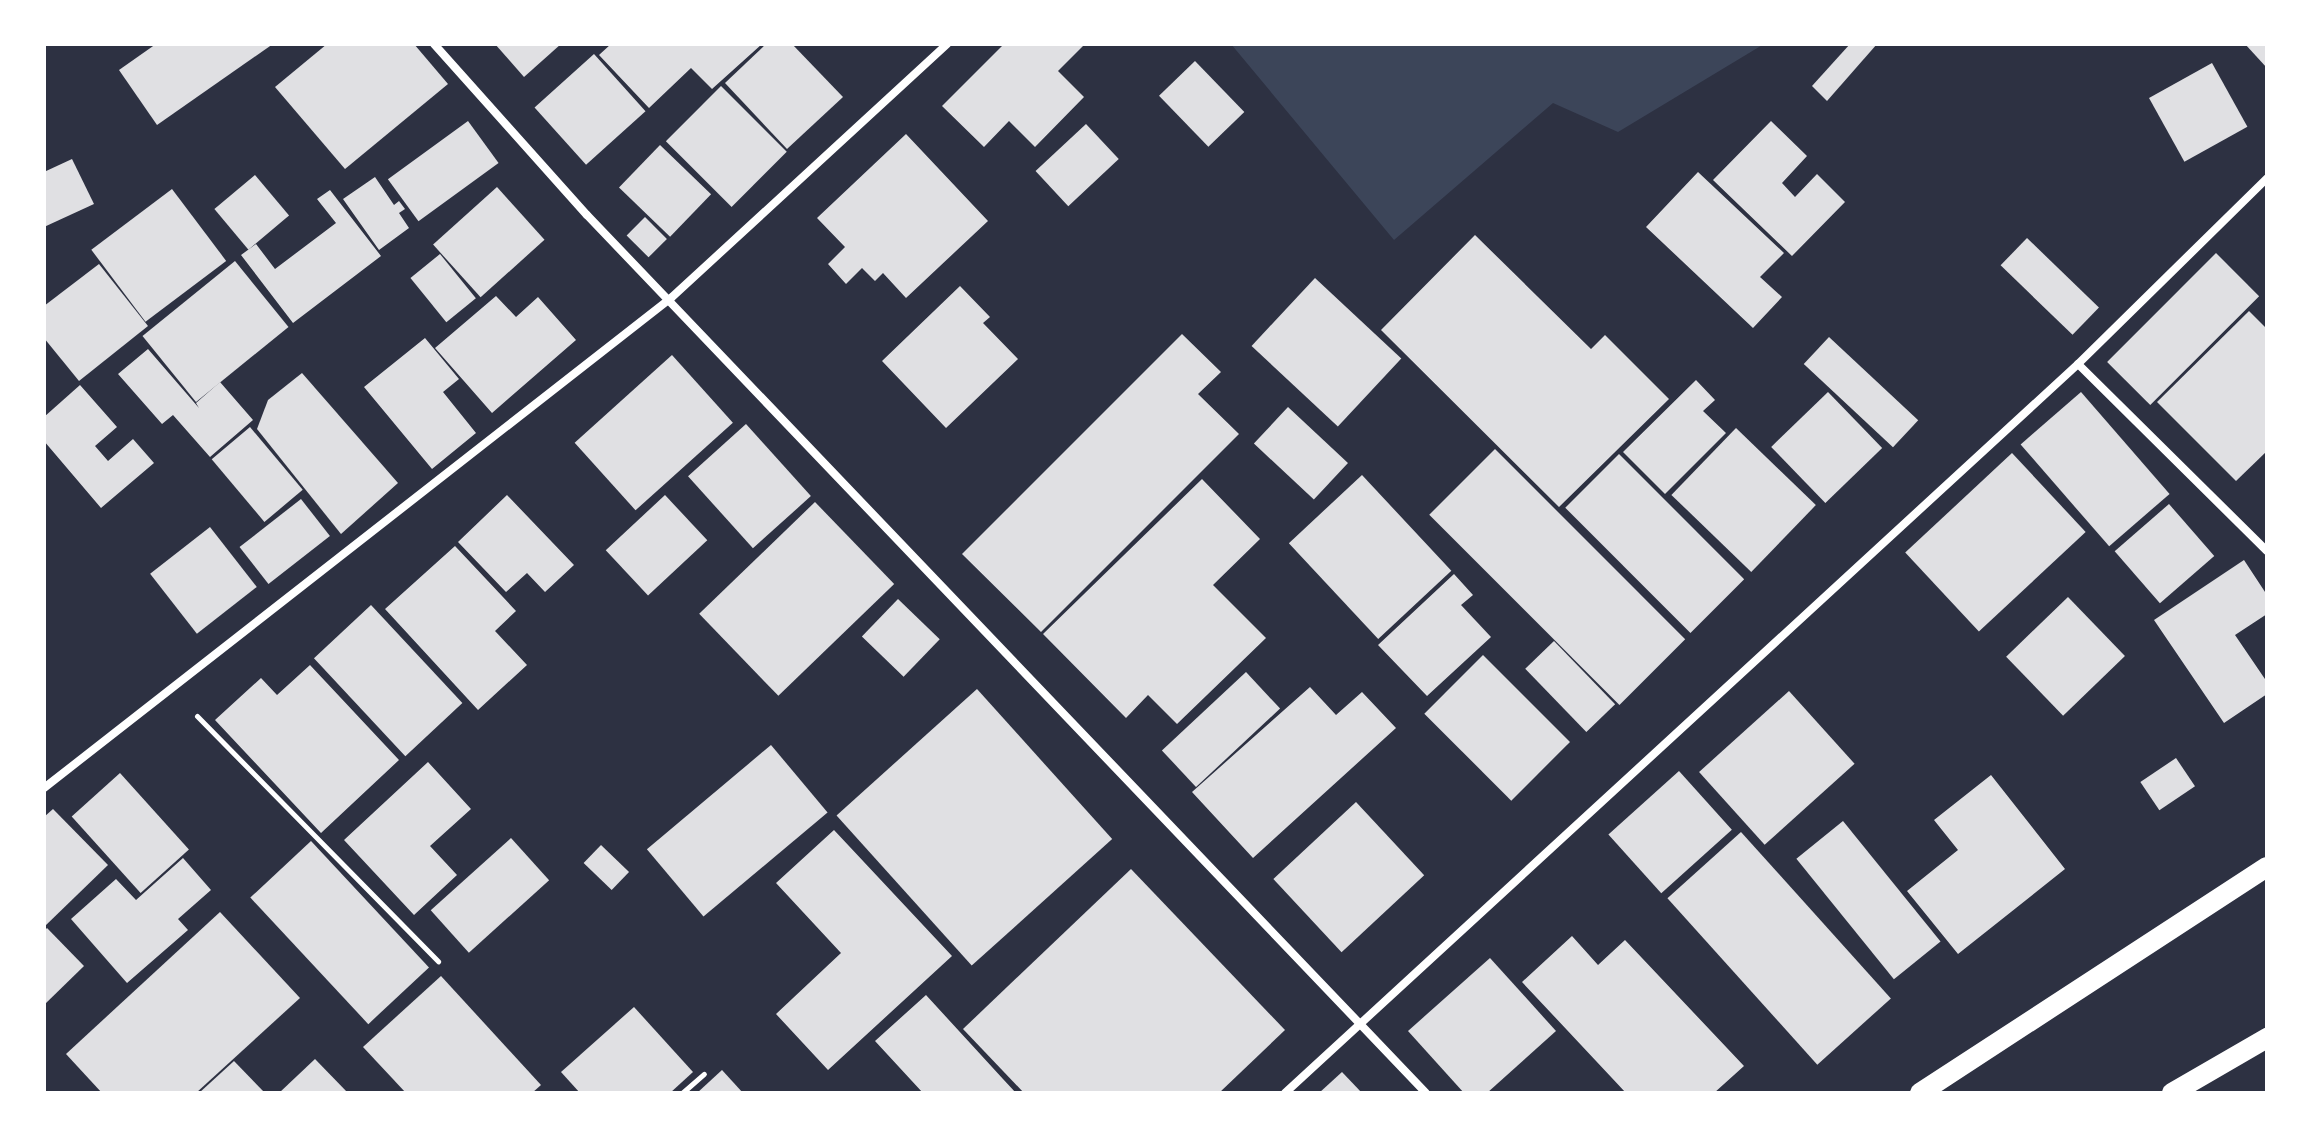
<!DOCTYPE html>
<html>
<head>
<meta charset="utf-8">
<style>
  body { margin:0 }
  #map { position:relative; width:2311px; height:1137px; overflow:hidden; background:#2d3142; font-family:Inter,sans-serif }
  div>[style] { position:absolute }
  .green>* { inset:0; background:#3c4559 }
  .building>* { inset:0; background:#e0e0e3; transform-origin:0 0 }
  .path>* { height:5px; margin:-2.5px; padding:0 2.5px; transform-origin:2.5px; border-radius:2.5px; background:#fff }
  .minor>* { height:8px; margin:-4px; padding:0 4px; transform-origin:4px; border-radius:4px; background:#fff }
  .primary>* { height:20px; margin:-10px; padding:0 10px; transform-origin:10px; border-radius:10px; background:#fff }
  span { translate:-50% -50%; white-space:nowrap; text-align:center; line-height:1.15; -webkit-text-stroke:6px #fff; paint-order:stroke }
  .frame { position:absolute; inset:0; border:46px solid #fff; pointer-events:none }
</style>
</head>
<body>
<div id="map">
  <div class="green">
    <div style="clip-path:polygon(1231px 44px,1764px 44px,1618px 132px,1553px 103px,1394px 240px)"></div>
  </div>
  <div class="building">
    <div style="clip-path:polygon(156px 44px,273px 44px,157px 125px,119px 70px)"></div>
    <div style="clip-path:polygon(327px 44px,414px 44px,448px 84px,345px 169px,275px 87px)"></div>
    <div style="clip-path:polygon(495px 44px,561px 44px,524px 77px)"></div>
    <div style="clip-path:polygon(611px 44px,762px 44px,712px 89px,691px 68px,649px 108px,599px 55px)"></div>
    <div style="clip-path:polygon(766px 44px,792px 44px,843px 97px,787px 149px,725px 83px)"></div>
    <div style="clip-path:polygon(1004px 44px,1085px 44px,1058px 71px,1084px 97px,1035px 147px,1009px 121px,984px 147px,942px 106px)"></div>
    <div style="clip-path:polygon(1850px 44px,1877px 44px,1827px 101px,1812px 86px)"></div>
    <div style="clip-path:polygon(2245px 44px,2267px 44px,2267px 68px)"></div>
    <div style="left:594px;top:54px;width:77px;height:80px;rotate:48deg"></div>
    <div style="left:1195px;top:61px;width:71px;height:50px;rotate:46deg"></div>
    <div style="left:2212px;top:63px;width:73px;height:72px;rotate:61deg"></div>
    <div style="left:721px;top:86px;width:93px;height:78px;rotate:45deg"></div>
    <div style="left:468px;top:121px;width:52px;height:99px;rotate:54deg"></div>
    <div style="clip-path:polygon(1771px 121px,1807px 156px,1782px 183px,1795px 197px,1817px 174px,1845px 202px,1792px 256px,1713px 180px)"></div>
    <div style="left:1086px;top:124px;width:48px;height:69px;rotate:47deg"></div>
    <div style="clip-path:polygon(906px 134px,988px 221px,906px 298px,883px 273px,875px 281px,862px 268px,846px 284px,828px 264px,845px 247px,817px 218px)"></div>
    <div style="left:660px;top:145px;width:71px;height:59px;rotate:44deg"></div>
    <div style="clip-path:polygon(72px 159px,94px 204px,44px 227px,44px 172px)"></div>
    <div style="clip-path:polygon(1698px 172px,1784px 253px,1760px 277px,1782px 297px,1753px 328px,1646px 227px)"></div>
    <div style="left:255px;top:175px;width:53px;height:53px;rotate:50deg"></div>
    <div style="clip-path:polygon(375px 177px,394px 205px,399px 201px,405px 209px,399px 213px,409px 228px,379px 250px,343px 199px)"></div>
    <div style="left:497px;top:187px;width:71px;height:86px;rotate:48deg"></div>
    <div style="left:172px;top:189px;width:90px;height:101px;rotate:53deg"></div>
    <div style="clip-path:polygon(330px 190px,381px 256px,293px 323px,241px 255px,256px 244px,275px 269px,336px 223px,317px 199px)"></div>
    <div style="left:645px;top:217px;width:31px;height:26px;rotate:45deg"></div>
    <div style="clip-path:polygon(1475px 235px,1591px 349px,1605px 335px,1669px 399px,1559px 507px,1381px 330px)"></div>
    <div style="left:2027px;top:238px;width:100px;height:38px;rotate:44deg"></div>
    <div style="left:2216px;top:253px;width:61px;height:154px;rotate:45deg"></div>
    <div style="left:440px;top:254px;width:57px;height:38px;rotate:51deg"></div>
    <div style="left:235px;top:261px;width:85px;height:119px;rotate:51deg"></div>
    <div style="clip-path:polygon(99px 264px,148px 326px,79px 381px,44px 338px,44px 306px)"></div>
    <div style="left:1315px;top:278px;width:118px;height:93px;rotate:43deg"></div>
    <div style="clip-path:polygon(960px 286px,990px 317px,983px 323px,1018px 359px,946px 428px,882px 361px)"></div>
    <div style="clip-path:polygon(496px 296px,516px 317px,538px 297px,576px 340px,492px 413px,435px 348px)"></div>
    <div style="clip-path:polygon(2249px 311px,2267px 329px,2267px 451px,2236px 481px,2157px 402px)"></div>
    <div style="clip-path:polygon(1182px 334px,1221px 372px,1198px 394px,1239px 434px,1041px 632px,962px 554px)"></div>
    <div style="left:1829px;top:337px;width:122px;height:37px;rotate:43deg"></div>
    <div style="clip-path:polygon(425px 338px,459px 379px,443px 392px,476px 433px,432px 469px,364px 387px)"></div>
    <div style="clip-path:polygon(148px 349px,199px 408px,196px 403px,220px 382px,253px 420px,210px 457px,173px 415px,162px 424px,118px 374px)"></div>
    <div style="left:672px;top:355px;width:91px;height:131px;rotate:48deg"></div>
    <div style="clip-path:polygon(302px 373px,398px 483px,341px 534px,257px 429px,268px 400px)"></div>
    <div style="clip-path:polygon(1696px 380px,1715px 400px,1703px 411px,1726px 433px,1665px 494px,1623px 452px)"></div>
    <div style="clip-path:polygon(80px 385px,117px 427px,95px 446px,108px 461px,133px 439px,154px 463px,101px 508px,44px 441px,44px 417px)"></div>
    <div style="left:1828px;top:392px;width:78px;height:79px;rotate:46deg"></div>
    <div style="left:2081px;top:392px;width:135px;height:80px;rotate:49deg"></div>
    <div style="left:1288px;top:407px;width:82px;height:50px;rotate:43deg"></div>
    <div style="left:746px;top:424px;width:97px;height:78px;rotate:48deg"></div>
    <div style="left:250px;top:427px;width:82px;height:50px;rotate:50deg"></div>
    <div style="left:1736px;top:428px;width:111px;height:93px;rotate:44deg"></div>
    <div style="left:1495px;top:449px;width:269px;height:93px;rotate:45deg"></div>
    <div style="left:2012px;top:453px;width:108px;height:146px;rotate:47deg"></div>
    <div style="left:1619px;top:454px;width:177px;height:76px;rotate:45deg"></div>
    <div style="left:1362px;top:475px;width:131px;height:100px;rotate:47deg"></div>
    <div style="clip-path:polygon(1202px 479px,1260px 539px,1213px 585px,1266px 638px,1177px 724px,1148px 695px,1126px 718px,1043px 634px)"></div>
    <div style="clip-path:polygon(507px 495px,574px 565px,545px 592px,527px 573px,506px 592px,458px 542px)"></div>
    <div style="left:665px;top:495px;width:62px;height:81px;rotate:47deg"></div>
    <div style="left:301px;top:499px;width:47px;height:78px;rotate:52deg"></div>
    <div style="left:815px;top:502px;width:114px;height:161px;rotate:46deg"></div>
    <div style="left:2169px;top:504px;width:69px;height:72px;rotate:49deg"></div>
    <div style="left:210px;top:527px;width:76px;height:76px;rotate:52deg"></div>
    <div style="clip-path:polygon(455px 546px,516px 611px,495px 631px,527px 665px,478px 710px,385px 609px)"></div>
    <div style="clip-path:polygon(2244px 560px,2267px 595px,2267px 614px,2235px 635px,2267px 682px,2267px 694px,2224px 723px,2154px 620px)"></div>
    <div style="clip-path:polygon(1454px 574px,1473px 595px,1461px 605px,1491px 637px,1427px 696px,1378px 645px)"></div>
    <div style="left:2068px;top:597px;width:82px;height:86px;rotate:46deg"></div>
    <div style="left:898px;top:599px;width:58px;height:52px;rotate:44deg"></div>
    <div style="left:371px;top:605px;width:134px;height:78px;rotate:47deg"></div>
    <div style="left:1554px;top:641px;width:88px;height:40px;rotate:46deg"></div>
    <div style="left:1483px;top:655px;width:123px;height:83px;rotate:45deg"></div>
    <div style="clip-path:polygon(310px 665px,399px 760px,321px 833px,215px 720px,261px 678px,277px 695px)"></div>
    <div style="left:1246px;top:672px;width:50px;height:115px;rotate:47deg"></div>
    <div style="clip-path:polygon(1310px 687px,1336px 715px,1362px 692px,1396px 728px,1253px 858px,1192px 792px)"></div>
    <div style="left:977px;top:689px;width:202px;height:189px;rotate:48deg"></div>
    <div style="left:1789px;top:691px;width:98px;height:121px;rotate:48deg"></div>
    <div style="left:771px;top:745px;width:88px;height:162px;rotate:50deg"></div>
    <div style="left:2176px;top:758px;width:34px;height:43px;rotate:56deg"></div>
    <div style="clip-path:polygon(428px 762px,471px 809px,430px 846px,457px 875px,414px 915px,344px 840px)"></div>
    <div style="left:1679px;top:771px;width:79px;height:95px;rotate:48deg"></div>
    <div style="left:120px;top:773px;width:103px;height:65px;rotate:48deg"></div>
    <div style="clip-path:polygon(1991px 775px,2065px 869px,1958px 954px,1907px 891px,1958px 850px,1934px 820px)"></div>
    <div style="left:1356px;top:802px;width:100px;height:113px;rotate:47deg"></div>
    <div style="clip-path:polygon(53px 809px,108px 865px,44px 927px,44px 817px)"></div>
    <div style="left:1843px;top:821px;width:155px;height:60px;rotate:51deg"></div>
    <div style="clip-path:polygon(834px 830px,952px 956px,828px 1070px,776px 1014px,841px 953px,776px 883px)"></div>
    <div style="left:1741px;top:832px;width:224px;height:99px;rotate:48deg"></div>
    <div style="left:511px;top:838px;width:57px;height:108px;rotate:48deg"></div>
    <div style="left:311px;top:841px;width:173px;height:83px;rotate:47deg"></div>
    <div style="left:601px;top:845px;width:39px;height:25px;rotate:44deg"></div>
    <div style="clip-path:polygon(183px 858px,211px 890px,178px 919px,188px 930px,127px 983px,71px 919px,116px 879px,136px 900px)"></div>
    <div style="clip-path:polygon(1131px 869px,1285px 1030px,1219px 1093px,1024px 1093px,963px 1029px)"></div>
    <div style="clip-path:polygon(220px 912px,300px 998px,196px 1093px,102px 1093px,66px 1054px)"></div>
    <div style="clip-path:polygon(47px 928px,84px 966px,44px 1005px,44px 931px)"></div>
    <div style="clip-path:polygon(1572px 936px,1598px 965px,1625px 940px,1744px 1066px,1714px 1093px,1626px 1093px,1522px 982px)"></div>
    <div style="clip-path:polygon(1490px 958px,1556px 1031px,1487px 1093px,1464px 1093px,1408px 1031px)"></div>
    <div style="clip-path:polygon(441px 976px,541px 1085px,532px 1093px,406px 1093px,363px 1047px)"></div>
    <div style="clip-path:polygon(926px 995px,1003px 1079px,1016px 1093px,923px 1093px,875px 1041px)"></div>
    <div style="clip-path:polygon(634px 1007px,693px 1072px,670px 1093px,580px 1093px,561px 1072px)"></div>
    <div style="clip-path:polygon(315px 1059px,348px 1093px,279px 1093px)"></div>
    <div style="clip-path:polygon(234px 1061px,265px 1093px,199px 1093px)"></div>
    <div style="clip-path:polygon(722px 1070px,743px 1093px,697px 1093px)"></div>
    <div style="clip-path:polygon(1342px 1072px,1362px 1093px,1319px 1093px)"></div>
  </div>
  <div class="path">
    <div style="left:197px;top:716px;width:344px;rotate:45.5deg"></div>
    <div style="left:682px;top:1093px;width:29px;rotate:-41deg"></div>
  </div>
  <div class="minor">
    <div style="left:434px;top:44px;width:229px;rotate:48.2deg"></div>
    <div style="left:587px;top:215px;width:1214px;rotate:46.3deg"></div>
    <div style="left:2078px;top:364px;width:266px;rotate:44.7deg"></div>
    <div style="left:44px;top:788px;width:796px;rotate:-38.01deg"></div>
    <div style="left:671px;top:298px;width:375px;rotate:-42.6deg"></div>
    <div style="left:1285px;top:1093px;width:1077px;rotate:-42.59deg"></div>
    <div style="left:2078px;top:364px;width:265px;rotate:-44.5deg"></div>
  </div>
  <div class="primary">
    <div style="left:1920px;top:1093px;width:414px;rotate:-33.1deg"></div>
    <div style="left:2172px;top:1093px;width:110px;rotate:-30.1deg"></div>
  </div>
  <div class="frame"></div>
</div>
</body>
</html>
